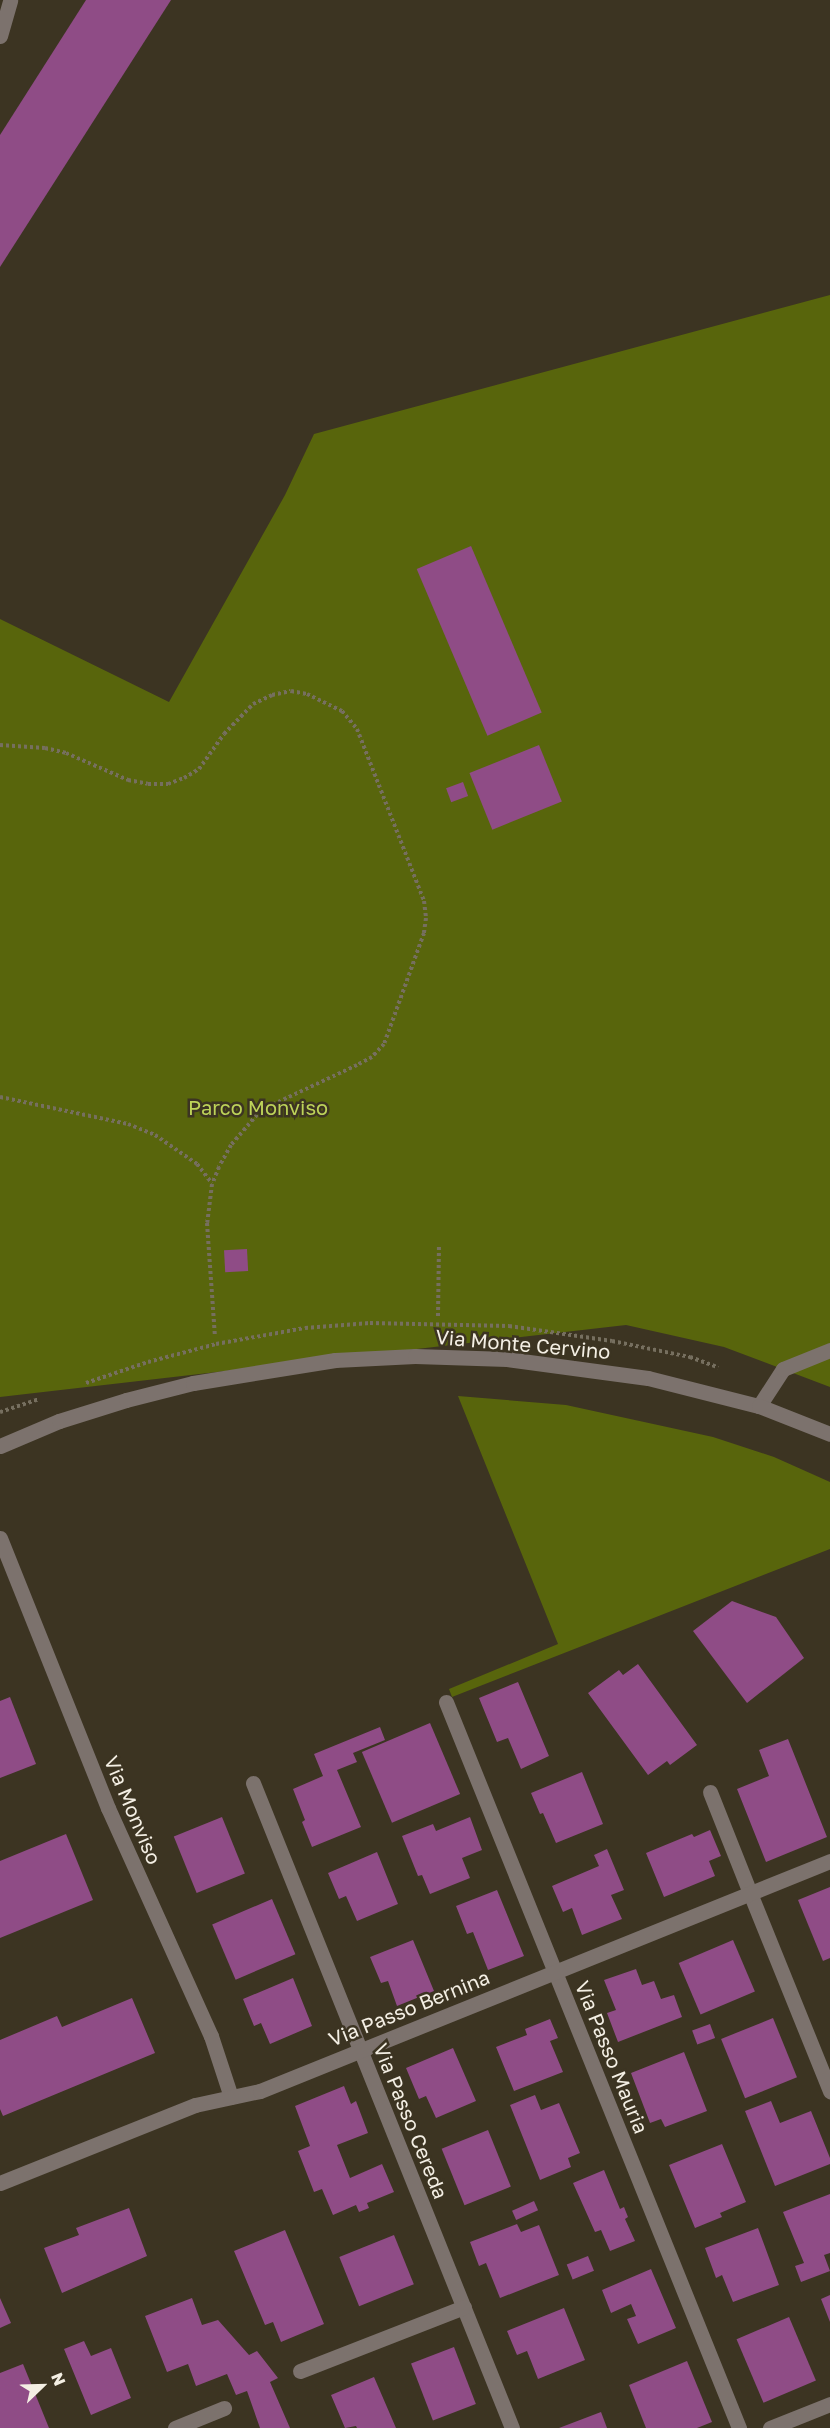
<!DOCTYPE html>
<html>
<head>
<meta charset="utf-8">
<style>
  body { margin:0 }
  #map { position:relative; width:830px; height:2428px; overflow:hidden; background:#3c3422; font-family:"Golos Text",sans-serif }
  div>[style] { position:absolute }
  .green>* { inset:0; background:#58650c }
  .building>* { inset:0; background:#8f4c86; transform-origin:0 0 }
  .path>* { height:4px; margin-top:-2px; transform-origin:0; background:repeating-linear-gradient(90deg,#766f5f 0 3px,transparent 0 6px) }
  .lane>* { height:15px; margin:-7.5px; padding:0 7.5px; transform-origin:7.5px; border-radius:7.5px; background:#7c726d }
  .street>* { height:15px; margin:-7.5px; padding:0 7.5px; transform-origin:7.5px; border-radius:7.5px; background:#7c726d }
  span { translate:-50% -50%; white-space:nowrap; text-align:center; line-height:1.15; -webkit-text-stroke:5px #3c3422; paint-order:stroke }
  .park-label { font-size:20px; color:#bdd359 }
  .street-label { font-size:20px; color:#f4efe4 }
  .north { position:absolute; left:12px; top:2356px; width:60px; height:60px; -webkit-text-stroke:4px #3c3422; paint-order:stroke; rotate:67deg; font-size:16px; font-weight:700; line-height:24px; text-align:center; color:#f4efe4 }
  .north::after { content:''; display:block; margin:auto; width:21px; height:27px; background:#f4efe4; clip-path:polygon(50% 0,100% 100%,50% 72%,0 100%) }
</style>
</head>
<body>
<div id="map">
  <div class="green">
    <div style="clip-path:polygon(830px 295px,830px 1387px,724px 1347px,626px 1325px,0 1397px,0 619px,169px 702px,285px 495px,314px 434px)"></div>
    <div style="clip-path:polygon(458px 1396px,566px 1405px,713px 1437px,774px 1457px,830px 1482px,830px 1549px,452px 1697px,449px 1689px,558px 1644px)"></div>
  </div>
  <div class="building">
    <div style="clip-path:polygon(86px 0,171px 0,0 267px,0 135px)"></div>
    <div style="left:471px;top:546px;width:181px;height:59px;rotate:67deg"></div>
    <div style="left:539px;top:745px;width:61px;height:75px;rotate:68deg"></div>
    <div style="left:463px;top:782px;width:15px;height:18px;rotate:70deg"></div>
    <div style="left:247px;top:1249px;width:22px;height:23px;rotate:87deg"></div>
    <div style="clip-path:polygon(732px 1601px,776px 1617px,804px 1658px,747px 1703px,693px 1631px)"></div>
    <div style="clip-path:polygon(638px 1664px,697px 1745px,670px 1765px,667px 1761px,648px 1775px,588px 1693px,619px 1670px,623px 1675px)"></div>
    <div style="clip-path:polygon(518px 1682px,549px 1756px,521px 1769px,508px 1738px,497px 1742px,479px 1698px)"></div>
    <div style="clip-path:polygon(10px 1697px,36px 1764px,0 1778px,0 1701px)"></div>
    <div style="left:430px;top:1723px;width:77px;height:74px;rotate:67deg"></div>
    <div style="clip-path:polygon(380px 1727px,385px 1740px,353px 1753px,357px 1762px,337px 1770px,361px 1827px,312px 1847px,302px 1822px,305px 1820px,293px 1789px,323px 1776px,314px 1754px)"></div>
    <div style="clip-path:polygon(788px 1739px,827px 1837px,766px 1862px,737px 1789px,769px 1776px,759px 1750px)"></div>
    <div style="clip-path:polygon(582px 1772px,603px 1824px,556px 1843px,543px 1813px,540px 1814px,531px 1793px)"></div>
    <div style="left:222px;top:1817px;width:61px;height:52px;rotate:68deg"></div>
    <div style="clip-path:polygon(470px 1817px,482px 1850px,462px 1858px,470px 1878px,430px 1894px,422px 1875px,418px 1876px,402px 1836px,433px 1824px,436px 1831px)"></div>
    <div style="clip-path:polygon(710px 1830px,721px 1856px,709px 1861px,715px 1876px,664px 1897px,646px 1853px,692px 1834px,694px 1837px)"></div>
    <div style="clip-path:polygon(66px 1834px,93px 1900px,0 1938px,0 1861px)"></div>
    <div style="clip-path:polygon(607px 1849px,624px 1890px,611px 1895px,622px 1919px,582px 1935px,572px 1908px,563px 1912px,552px 1886px,599px 1866px,594px 1855px)"></div>
    <div style="clip-path:polygon(377px 1852px,398px 1904px,357px 1921px,346px 1896px,339px 1899px,328px 1873px)"></div>
    <div style="clip-path:polygon(830px 1887px,830px 1958px,823px 1961px,798px 1900px)"></div>
    <div style="clip-path:polygon(497px 1890px,524px 1956px,488px 1970px,473px 1932px,467px 1934px,456px 1906px)"></div>
    <div style="left:272px;top:1899px;width:60px;height:65px;rotate:67deg"></div>
    <div style="clip-path:polygon(413px 1940px,434px 1991px,397px 2006px,388px 1981px,381px 1983px,370px 1957px)"></div>
    <div style="left:733px;top:1940px;width:56px;height:59px;rotate:67deg"></div>
    <div style="clip-path:polygon(636px 1969px,642px 1985px,654px 1981px,661px 1999px,674px 1995px,682px 2017px,618px 2042px,607px 2013px,616px 2010px,604px 1980px)"></div>
    <div style="clip-path:polygon(293px 1978px,312px 2026px,270px 2044px,261px 2023px,254px 2026px,243px 1999px)"></div>
    <div style="clip-path:polygon(132px 1998px,155px 2053px,3px 2116px,0 2109px,0 2040px,57px 2016px,62px 2027px)"></div>
    <div style="left:773px;top:2018px;width:64px;height:56px;rotate:68deg"></div>
    <div style="clip-path:polygon(550px 2019px,558px 2038px,550px 2041px,563px 2072px,514px 2091px,496px 2047px,527px 2035px,525px 2029px)"></div>
    <div style="left:710px;top:2024px;width:15px;height:19px;rotate:70deg"></div>
    <div style="clip-path:polygon(453px 2048px,476px 2101px,436px 2118px,426px 2096px,419px 2099px,406px 2068px)"></div>
    <div style="clip-path:polygon(684px 2052px,707px 2111px,665px 2127px,661px 2119px,650px 2123px,631px 2073px)"></div>
    <div style="clip-path:polygon(344px 2086px,351px 2104px,356px 2101px,368px 2133px,337px 2145px,350px 2178px,382px 2164px,394px 2192px,367px 2203px,369px 2208px,359px 2212px,356px 2205px,333px 2215px,322px 2189px,314px 2192px,298px 2151px,310px 2146px,295px 2106px)"></div>
    <div style="clip-path:polygon(535px 2095px,541px 2110px,559px 2103px,580px 2153px,568px 2158px,571px 2167px,540px 2180px,510px 2105px)"></div>
    <div style="clip-path:polygon(771px 2101px,780px 2123px,811px 2111px,830px 2158px,830px 2164px,775px 2186px,745px 2111px)"></div>
    <div style="left:488px;top:2130px;width:61px;height:50px;rotate:68deg"></div>
    <div style="clip-path:polygon(722px 2144px,746px 2202px,720px 2213px,722px 2217px,695px 2228px,669px 2165px)"></div>
    <div style="clip-path:polygon(604px 2170px,620px 2209px,624px 2207px,628px 2217px,625px 2219px,635px 2241px,610px 2251px,601px 2230px,595px 2232px,573px 2183px)"></div>
    <div style="clip-path:polygon(830px 2194px,830px 2253px,824px 2255px,830px 2271px,801px 2282px,795px 2266px,804px 2263px,783px 2212px)"></div>
    <div style="left:534px;top:2201px;width:10px;height:24px;rotate:66deg"></div>
    <div style="clip-path:polygon(129px 2208px,147px 2256px,62px 2293px,44px 2248px,79px 2235px,76px 2228px)"></div>
    <div style="clip-path:polygon(517px 2224px,521px 2232px,539px 2225px,559px 2275px,500px 2298px,486px 2263px,479px 2266px,470px 2242px)"></div>
    <div style="clip-path:polygon(758px 2228px,779px 2285px,733px 2302px,722px 2275px,716px 2278px,705px 2248px)"></div>
    <div style="clip-path:polygon(285px 2230px,324px 2324px,281px 2342px,273px 2322px,265px 2325px,234px 2251px)"></div>
    <div style="left:394px;top:2235px;width:53px;height:59px;rotate:68deg"></div>
    <div style="left:588px;top:2256px;width:16px;height:23px;rotate:68deg"></div>
    <div style="clip-path:polygon(651px 2269px,676px 2328px,638px 2344px,627px 2319px,636px 2316px,631px 2304px,611px 2313px,602px 2290px)"></div>
    <div style="clip-path:polygon(830px 2295px,830px 2322px,821px 2299px)"></div>
    <div style="clip-path:polygon(0 2298px,11px 2323px,0 2328px)"></div>
    <div style="clip-path:polygon(192px 2298px,202px 2325px,218px 2320px,249px 2355px,257px 2351px,278px 2378px,270px 2382px,290px 2428px,260px 2428px,247px 2391px,236px 2395px,227px 2374px,196px 2386px,188px 2364px,167px 2372px,145px 2316px)"></div>
    <div style="clip-path:polygon(564px 2308px,585px 2360px,538px 2379px,527px 2351px,517px 2355px,507px 2331px)"></div>
    <div style="left:789px;top:2317px;width:69px;height:57px;rotate:67deg"></div>
    <div style="clip-path:polygon(84px 2341px,91px 2356px,111px 2348px,131px 2398px,91px 2415px,64px 2349px)"></div>
    <div style="left:454px;top:2347px;width:61px;height:46px;rotate:69deg"></div>
    <div style="clip-path:polygon(687px 2361px,712px 2422px,697px 2428px,646px 2428px,629px 2385px)"></div>
    <div style="clip-path:polygon(23px 2364px,49px 2428px,0 2428px,0 2373px)"></div>
    <div style="clip-path:polygon(374px 2377px,396px 2428px,357px 2428px,356px 2426px,345px 2428px,331px 2395px)"></div>
    <div style="clip-path:polygon(601px 2412px,607px 2428px,559px 2428px)"></div>
  </div>
  <div class="path">
    <div style="left:0;top:745px;width:45px;rotate:3.8deg"></div>
    <div style="left:45px;top:748px;width:22px;rotate:13deg"></div>
    <div style="left:66px;top:753px;width:68px;rotate:23.5deg"></div>
    <div style="left:128px;top:780px;width:20px;rotate:11deg"></div>
    <div style="left:148px;top:784px;width:20px"></div>
    <div style="left:168px;top:784px;width:17px;rotate:-21deg"></div>
    <div style="left:184px;top:778px;width:17px;rotate:-31deg"></div>
    <div style="left:199px;top:769px;width:43px;rotate:-54.5deg"></div>
    <div style="left:224px;top:734px;width:42px;rotate:-46deg"></div>
    <div style="left:253px;top:704px;width:21px;rotate:-25deg"></div>
    <div style="left:272px;top:695px;width:19px;rotate:-12deg"></div>
    <div style="left:291px;top:691px;width:16px;rotate:11deg"></div>
    <div style="left:307px;top:694px;width:39px;rotate:26deg"></div>
    <div style="left:342px;top:711px;width:23px;rotate:50deg"></div>
    <div style="left:357px;top:729px;width:185px;rotate:68.7deg"></div>
    <div style="left:424px;top:901px;width:17px;rotate:83deg"></div>
    <div style="left:426px;top:918px;width:15px;rotate:98deg"></div>
    <div style="left:424px;top:933px;width:118px;rotate:109.8deg"></div>
    <div style="left:384px;top:1044px;width:18px;rotate:133deg"></div>
    <div style="left:372px;top:1057px;width:17px;rotate:152deg"></div>
    <div style="left:357px;top:1065px;width:106px;rotate:154.9deg"></div>
    <div style="left:261px;top:1110px;width:46px;rotate:130.6deg"></div>
    <div style="left:231px;top:1145px;width:25px;rotate:119deg"></div>
    <div style="left:219px;top:1167px;width:18px;rotate:112deg"></div>
    <div style="left:212px;top:1184px;width:39px;rotate:97deg"></div>
    <div style="left:207px;top:1223px;width:114px;rotate:86deg"></div>
    <div style="left:0;top:1097px;width:131px;rotate:11.9deg"></div>
    <div style="left:128px;top:1124px;width:29px;rotate:22deg"></div>
    <div style="left:155px;top:1135px;width:51px;rotate:34.6deg"></div>
    <div style="left:197px;top:1164px;width:24px;rotate:52deg"></div>
    <div style="left:438px;top:1316px;width:70px;rotate:-89.2deg"></div>
    <div style="left:86px;top:1383px;width:65px;rotate:-18.7deg"></div>
    <div style="left:148px;top:1362px;width:70px;rotate:-14.8deg"></div>
    <div style="left:216px;top:1344px;width:90px;rotate:-10.2deg"></div>
    <div style="left:305px;top:1328px;width:65px;rotate:-4.4deg"></div>
    <div style="left:370px;top:1323px;width:139px;rotate:1.2deg"></div>
    <div style="left:509px;top:1326px;width:104px;rotate:8.3deg"></div>
    <div style="left:612px;top:1341px;width:80px;rotate:11.6deg"></div>
    <div style="left:690px;top:1357px;width:30px;rotate:20deg"></div>
    <div style="left:0;top:1412px;width:41px;rotate:-18.4deg"></div>
  </div>
  <div class="lane">
    <div style="left:0;top:36px;width:37px;rotate:-74deg"></div>
    <div style="left:759px;top:1406px;width:44px;rotate:-57deg"></div>
    <div style="left:783px;top:1369px;width:51px;rotate:-22deg"></div>
    <div style="left:710px;top:1792px;width:109px;rotate:68.4deg"></div>
  </div>
  <div class="street">
    <div style="left:0;top:1446px;width:64px;rotate:-23deg"></div>
    <div style="left:59px;top:1421px;width:70px;rotate:-17.4deg"></div>
    <div style="left:126px;top:1400px;width:69px;rotate:-14.2deg"></div>
    <div style="left:193px;top:1383px;width:144px;rotate:-9.2deg"></div>
    <div style="left:335px;top:1360px;width:80px;rotate:-2.9deg"></div>
    <div style="left:415px;top:1356px;width:92px;rotate:1.9deg"></div>
    <div style="left:507px;top:1359px;width:142px;rotate:7.7deg"></div>
    <div style="left:648px;top:1378px;width:114px;rotate:14.2deg"></div>
    <div style="left:759px;top:1406px;width:76px;rotate:21.5deg"></div>
    <div style="left:0;top:1538px;width:291px;rotate:68.2deg"></div>
    <div style="left:108px;top:1808px;width:250px;rotate:65.7deg"></div>
    <div style="left:211px;top:2036px;width:64px;rotate:71.8deg"></div>
    <div style="left:446px;top:1702px;width:783px;rotate:68.02deg"></div>
    <div style="left:253px;top:1783px;width:695px;rotate:68.12deg"></div>
    <div style="left:750px;top:1893px;width:214px;rotate:68deg"></div>
    <div style="left:0;top:2183px;width:210px;rotate:-21.8deg"></div>
    <div style="left:195px;top:2105px;width:66px;rotate:-12.2deg"></div>
    <div style="left:260px;top:2091px;width:615px;rotate:-21.97deg"></div>
    <div style="left:300px;top:2371px;width:176px;rotate:-21.3deg"></div>
    <div style="left:175px;top:2428px;width:53px;rotate:-22.2deg"></div>
    <div style="left:770px;top:2428px;width:65px;rotate:-21.8deg"></div>
  </div>
  <div class="park-label">
    <span style="left:258px;top:1107px">Parco Monviso</span>
  </div>
  <div class="street-label">
    <span style="left:523px;top:1344px;rotate:5deg">Via Monte Cervino</span>
    <span style="left:133px;top:1810px;rotate:67deg">Via Monviso</span>
    <span style="left:409px;top:2008px;rotate:-22deg">Via Passo Bernina</span>
    <span style="left:612px;top:2057px;rotate:68deg">Via Passo Mauria</span>
    <span style="left:411px;top:2121px;rotate:68deg">Via Passo Cereda</span>
  </div>
  <div class="north">N</div>
</div>
</body>
</html>
